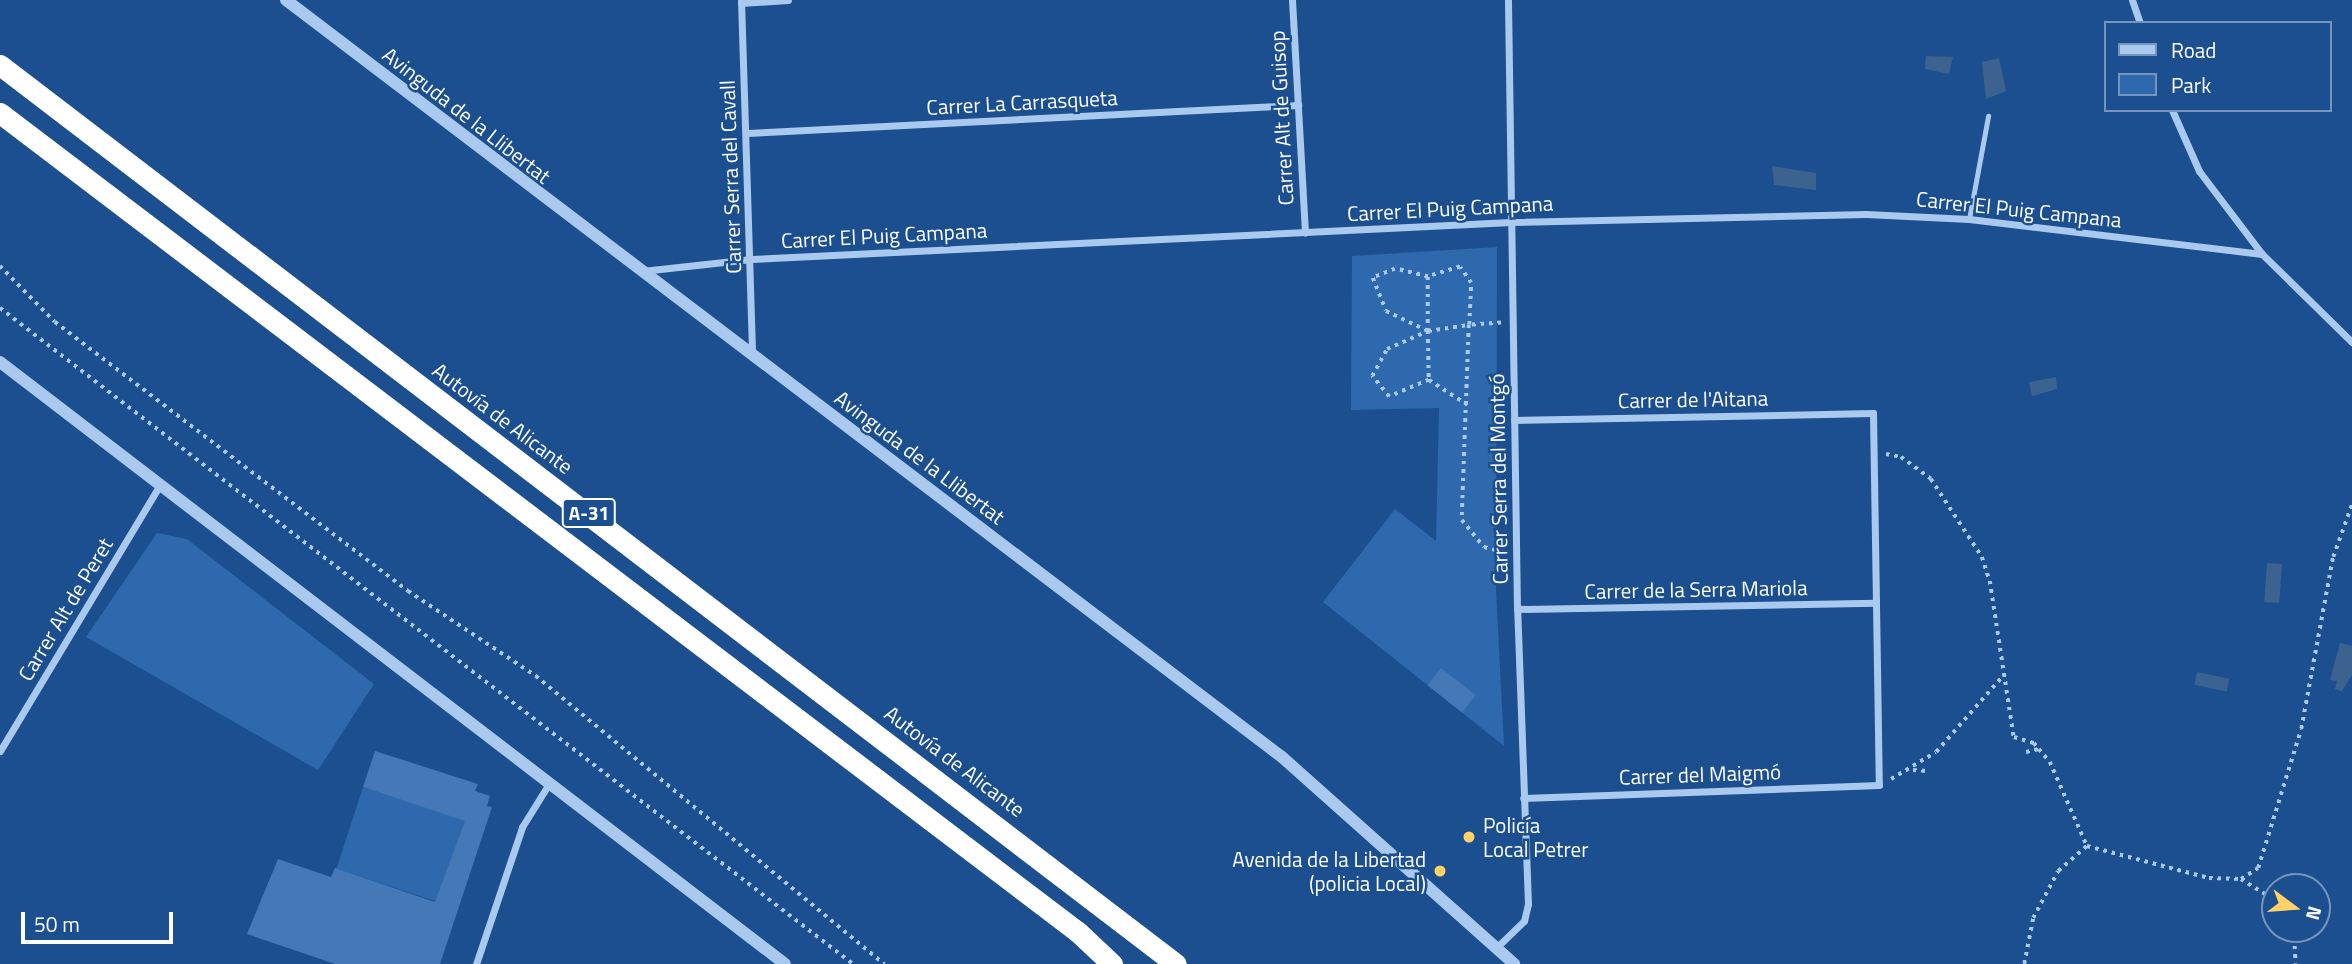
<!DOCTYPE html>
<html>
<head>
<meta charset="utf-8">
<style>
  body { margin:0 }
  #map { position:relative; width:2352px; height:964px; overflow:hidden; background:#1b4f8f; font-family:"Titillium Web",sans-serif }
  div>[style] { position:absolute }
  .green>* { inset:0; background:#2e69ad; transform-origin:0 0 }
  .water>* { inset:0; background:#3c6290; transform-origin:0 0 }
  .building>* { inset:0; background:#4478b7; transform-origin:0 0 }
  .path>* { height:3.5px; margin-top:-1.75px; transform-origin:0; background:repeating-linear-gradient(90deg,#a9c9ee 0 3.5px,transparent 0 8.5px) }
  .service>* { height:5px; margin:-2.5px; padding:0 2.5px; transform-origin:2.5px; border-radius:2.5px; background:#a9c9ee }
  .minor>* { height:7px; margin:-3.5px; padding:0 3.5px; transform-origin:3.5px; border-radius:3.5px; background:#a9c9ee }
  .tertiary>* { height:12px; margin:-6px; padding:0 6px; transform-origin:6px; border-radius:6px; background:#a9c9ee }
  .motorway>* { height:21px; margin:-10.5px; padding:0 10.5px; transform-origin:10.5px; border-radius:10.5px; background:#fff }
  .dots>* { width:19px; height:19px; translate:-50% -50%; box-sizing:border-box; border:4px solid #1b4f8f; border-radius:50% }
  span { translate:-50% -50%; white-space:nowrap; text-align:center; line-height:1.15; -webkit-text-stroke:5px #1b4f8f; paint-order:stroke }
  .shield-label span { padding:2px 5px; background:#1b4f8f; border:2px solid; border-radius:5px; -webkit-text-stroke-width:0 }
  .shield-label { font-size:19px; color:#fff; font-weight:700 }
  .street-label { font-size:21px; color:#fff }
  .poi-label { font-size:21px; color:#fff }
  .left { translate:0 -50%; text-align:left }
  .right { translate:-100% -50%; text-align:right }
  .legend { position:absolute; left:2104px; top:21px; width:228px; height:91px; box-sizing:border-box; background:#1b4f8f; border:2px solid #7695bc; margin:0; padding:9px 12px; list-style:none; font-size:21px; color:#fff }
  .legend li { display:flex; align-items:center; gap:14px; height:35px }
  .legend b { width:35px; border:2px solid #7695bc }
  .north { position:absolute; left:2261px; top:873px; width:70px; height:70px; box-sizing:border-box; background:#1b4f8f; border:2px solid #7695bc; border-radius:50%; rotate:106deg; font-size:19px; font-weight:700; line-height:28px; text-align:center; color:#fff }
  .north::after { content:''; display:block; margin:auto; width:24px; height:32px; background:#ffd166; clip-path:polygon(50% 0,100% 100%,50% 72%,0 100%) }
  .scale { position:absolute; left:21px; top:912px; width:152px; height:32px; box-sizing:border-box; border:4px solid #fff; border-top:0; padding-left:9px; font-size:21px; line-height:24px; white-space:nowrap; color:#fff; -webkit-text-stroke:5px #1b4f8f; paint-order:stroke }
</style>
</head>
<body>
<div id="map">
  <div class="green">
    <div style="clip-path:polygon(1497px 247px,1496px 590px,1504px 746px,1323px 602px,1395px 509px,1436px 541px,1439px 408px,1351px 410px,1352px 256px)"></div>
    <div style="clip-path:polygon(157px 533px,187px 539px,374px 684px,318px 770px,86px 637px)"></div>
    <div style="left:363px;top:787px;width:108px;height:86px;rotate:18deg"></div>
  </div>
  <div class="water">
    <div style="clip-path:polygon(1926px 56px,1953px 57px,1949px 74px,1925px 69px)"></div>
    <div style="clip-path:polygon(1999px 58px,2006px 91px,1986px 99px,1982px 62px)"></div>
    <div style="clip-path:polygon(1772px 166px,1816px 173px,1816px 190px,1774px 185px)"></div>
    <div style="clip-path:polygon(2056px 377px,2057px 389px,2032px 396px,2029px 382px)"></div>
    <div style="left:2267px;top:563px;width:15px;height:39px;rotate:4deg"></div>
    <div style="clip-path:polygon(2340px 643px,2352px 646px,2352px 675px,2342px 691px,2335px 689px,2337px 681px,2330px 680px)"></div>
    <div style="left:2197px;top:672px;width:33px;height:13px;rotate:12deg"></div>
  </div>
  <div class="building">
    <div style="left:1441px;top:668px;width:44px;height:22px;rotate:38deg"></div>
    <div style="clip-path:polygon(375px 751px,478px 784px,475px 791px,490px 796px,487px 806px,492px 807px,440px 964px,335px 964px,247px 934px,278px 859px,331px 877px,335px 868px,435px 902px,465px 821px,363px 787px)"></div>
  </div>
  <div class="path">
    <div style="left:0;top:266px;width:78px;rotate:45.5deg"></div>
    <div style="left:55px;top:322px;width:444px;rotate:37.3deg"></div>
    <div style="left:408px;top:591px;width:154px;rotate:33.6deg"></div>
    <div style="left:536px;top:676px;width:452px;rotate:39.6deg"></div>
    <div style="left:1428px;top:277px;width:34px;rotate:-166deg"></div>
    <div style="left:1395px;top:269px;width:24px;rotate:158deg"></div>
    <div style="left:1373px;top:278px;width:35px;rotate:68deg"></div>
    <div style="left:1386px;top:311px;width:47px;rotate:25.5deg"></div>
    <div style="left:0;top:308px;width:1076px;rotate:37.56deg"></div>
    <div style="left:1501px;top:323px;width:32px;rotate:176deg"></div>
    <div style="left:1469px;top:325px;width:195px;rotate:92.1deg"></div>
    <div style="left:1462px;top:520px;width:35px;rotate:51deg"></div>
    <div style="left:1484px;top:547px;width:21px;rotate:14deg"></div>
    <div style="left:1428px;top:331px;width:41px;rotate:-8.3deg"></div>
    <div style="left:1469px;top:325px;width:42px;rotate:-87.3deg"></div>
    <div style="left:1471px;top:283px;width:19px;rotate:-125deg"></div>
    <div style="left:1460px;top:267px;width:34px;rotate:163deg"></div>
    <div style="left:1428px;top:277px;width:54px;rotate:90deg"></div>
    <div style="left:1428px;top:331px;width:49px;rotate:88.8deg"></div>
    <div style="left:1429px;top:380px;width:43px;rotate:157deg"></div>
    <div style="left:1389px;top:397px;width:27px;rotate:-129deg"></div>
    <div style="left:1372px;top:376px;width:31px;rotate:-61deg"></div>
    <div style="left:1387px;top:349px;width:45px;rotate:-23.7deg"></div>
    <div style="left:1429px;top:380px;width:46px;rotate:32.7deg"></div>
    <div style="left:1886px;top:454px;width:15px;rotate:11deg"></div>
    <div style="left:1901px;top:457px;width:37px;rotate:36deg"></div>
    <div style="left:1931px;top:479px;width:93px;rotate:56.8deg"></div>
    <div style="left:1982px;top:557px;width:25px;rotate:72deg"></div>
    <div style="left:1990px;top:581px;width:158px;rotate:81.3deg"></div>
    <div style="left:2014px;top:737px;width:21px;rotate:17deg"></div>
    <div style="left:2034px;top:743px;width:8px;rotate:50deg"></div>
    <div style="left:2026px;top:752px;width:13px;rotate:-13deg"></div>
    <div style="left:2039px;top:749px;width:17px;rotate:50deg"></div>
    <div style="left:2050px;top:762px;width:92px;rotate:66.2deg"></div>
    <div style="left:1913px;top:770px;width:14px;rotate:4deg"></div>
    <div style="left:1891px;top:779px;width:52px;rotate:-31deg"></div>
    <div style="left:1936px;top:752px;width:100px;rotate:-48.7deg"></div>
    <div style="left:2241px;top:879px;width:40px;rotate:32deg"></div>
    <div style="left:2294px;top:929px;width:35px;rotate:87deg"></div>
    <div style="left:2024px;top:964px;width:47px;rotate:-78.9deg"></div>
    <div style="left:2033px;top:918px;width:53px;rotate:-62deg"></div>
    <div style="left:2058px;top:871px;width:38px;rotate:-41deg"></div>
    <div style="left:2087px;top:846px;width:126px;rotate:14.7deg"></div>
    <div style="left:2209px;top:878px;width:32px;rotate:2deg"></div>
    <div style="left:2241px;top:879px;width:20px;rotate:-33deg"></div>
    <div style="left:2258px;top:868px;width:145px;rotate:-72.8deg"></div>
    <div style="left:2301px;top:729px;width:175px;rotate:-79.5deg"></div>
    <div style="left:2333px;top:557px;width:56px;rotate:-70.3deg"></div>
  </div>
  <div class="service">
    <div style="left:1969px;top:219px;width:105px;rotate:-79.5deg"></div>
  </div>
  <div class="minor">
    <div style="left:741px;top:0;width:353px;rotate:88.2deg"></div>
    <div style="left:1292px;top:0;width:233px;rotate:86.8deg"></div>
    <div style="left:2132px;top:0;width:24px;rotate:71deg"></div>
    <div style="left:741px;top:3px;width:47px;rotate:-3.7deg"></div>
    <div style="left:2172px;top:110px;width:67px;rotate:66.1deg"></div>
    <div style="left:2199px;top:171px;width:104px;rotate:52.8deg"></div>
    <div style="left:2262px;top:254px;width:126px;rotate:44.4deg"></div>
    <div style="left:747px;top:133px;width:552px;rotate:-2.91deg"></div>
    <div style="left:642px;top:271px;width:110px;rotate:-6.3deg"></div>
    <div style="left:751px;top:259px;width:761px;rotate:-2.79deg"></div>
    <div style="left:1511px;top:222px;width:355px;rotate:-1.3deg"></div>
    <div style="left:1866px;top:214px;width:103px;rotate:2.8deg"></div>
    <div style="left:1969px;top:219px;width:295px;rotate:6.8deg"></div>
    <div style="left:1514px;top:420px;width:359px;rotate:-1.1deg"></div>
    <div style="left:1873px;top:413px;width:372px;rotate:89.1deg"></div>
    <div style="left:1879px;top:785px;width:356px;rotate:177.9deg"></div>
    <div style="left:1517px;top:609px;width:359px;rotate:-1deg"></div>
    <div style="left:0;top:751px;width:309px;rotate:-59deg"></div>
    <div style="left:1498px;top:946px;width:36px;rotate:-44deg"></div>
    <div style="left:1524px;top:921px;width:17px;rotate:-77deg"></div>
    <div style="left:1528px;top:904px;width:295px;rotate:-92.1deg"></div>
    <div style="left:1517px;top:609px;width:609px;rotate:-90.85deg"></div>
    <div style="left:476px;top:964px;width:145px;rotate:-71.4deg"></div>
    <div style="left:522px;top:827px;width:53px;rotate:-58.1deg"></div>
  </div>
  <div class="tertiary">
    <div style="left:286px;top:0;width:1251px;rotate:37.24deg"></div>
    <div style="left:1282px;top:757px;width:311px;rotate:41.7deg"></div>
    <div style="left:0;top:362px;width:989px;rotate:37.48deg"></div>
  </div>
  <div class="motorway">
    <div style="left:0;top:65px;width:1480px;rotate:37.4deg"></div>
    <div style="left:0;top:113px;width:1354px;rotate:37.23deg"></div>
    <div style="left:1078px;top:932px;width:47px;rotate:43.3deg"></div>
  </div>
  <div class="dots">
    <div style="left:1469px;top:837px;background:#ffd166"></div>
    <div style="left:1440px;top:871px;background:#ffd166"></div>
  </div>
  <div class="shield-label">
    <span style="left:589px;top:513px">A-31</span>
  </div>
  <div class="street-label">
    <span style="left:1022px;top:102px;rotate:-3deg">Carrer La Carrasqueta</span>
    <span style="left:467px;top:115px;rotate:38deg">Avinguda de la Llibertat</span>
    <span style="left:1281px;top:118px;rotate:-93deg">Carrer Alt de Guisop</span>
    <span style="left:730px;top:177px;rotate:-92deg">Carrer Serra del Cavall</span>
    <span style="left:1450px;top:208px;rotate:-3deg">Carrer El Puig Campana</span>
    <span style="left:2019px;top:209px;rotate:6deg">Carrer El Puig Campana</span>
    <span style="left:884px;top:235px;rotate:-3deg">Carrer El Puig Campana</span>
    <span style="left:1693px;top:399px;rotate:-1deg">Carrer de l'Aitana</span>
    <span style="left:503px;top:418px;rotate:37deg">Autovía de Alicante</span>
    <span style="left:920px;top:457px;rotate:37deg">Avinguda de la Llibertat</span>
    <span style="left:1498px;top:479px;rotate:-91deg">Carrer Serra del Montgó</span>
    <span style="left:1696px;top:589px;rotate:-1deg">Carrer de la Serra Mariola</span>
    <span style="left:65px;top:609px;rotate:-59deg">Carrer Alt de Peret</span>
    <span style="left:955px;top:761px;rotate:37deg">Autovía de Alicante</span>
    <span style="left:1700px;top:774px;rotate:-2deg">Carrer del Maigmó</span>
  </div>
  <div class="poi-label">
    <span class="left" style="left:1483px;top:837px">Policía<br>Local Petrer</span>
    <span class="right" style="left:1426px;top:871px">Avenida de la Libertad<br>(policia Local)</span>
  </div>
  <ul class="legend">
  <li><b style="height:9px;background:#a9c9ee"></b>Road</li>
  <li><b style="height:19px;background:#2e69ad"></b>Park</li>
  </ul>
  <div class="north">N</div>
  <div class="scale">50 m</div>
</div>
</body>
</html>
